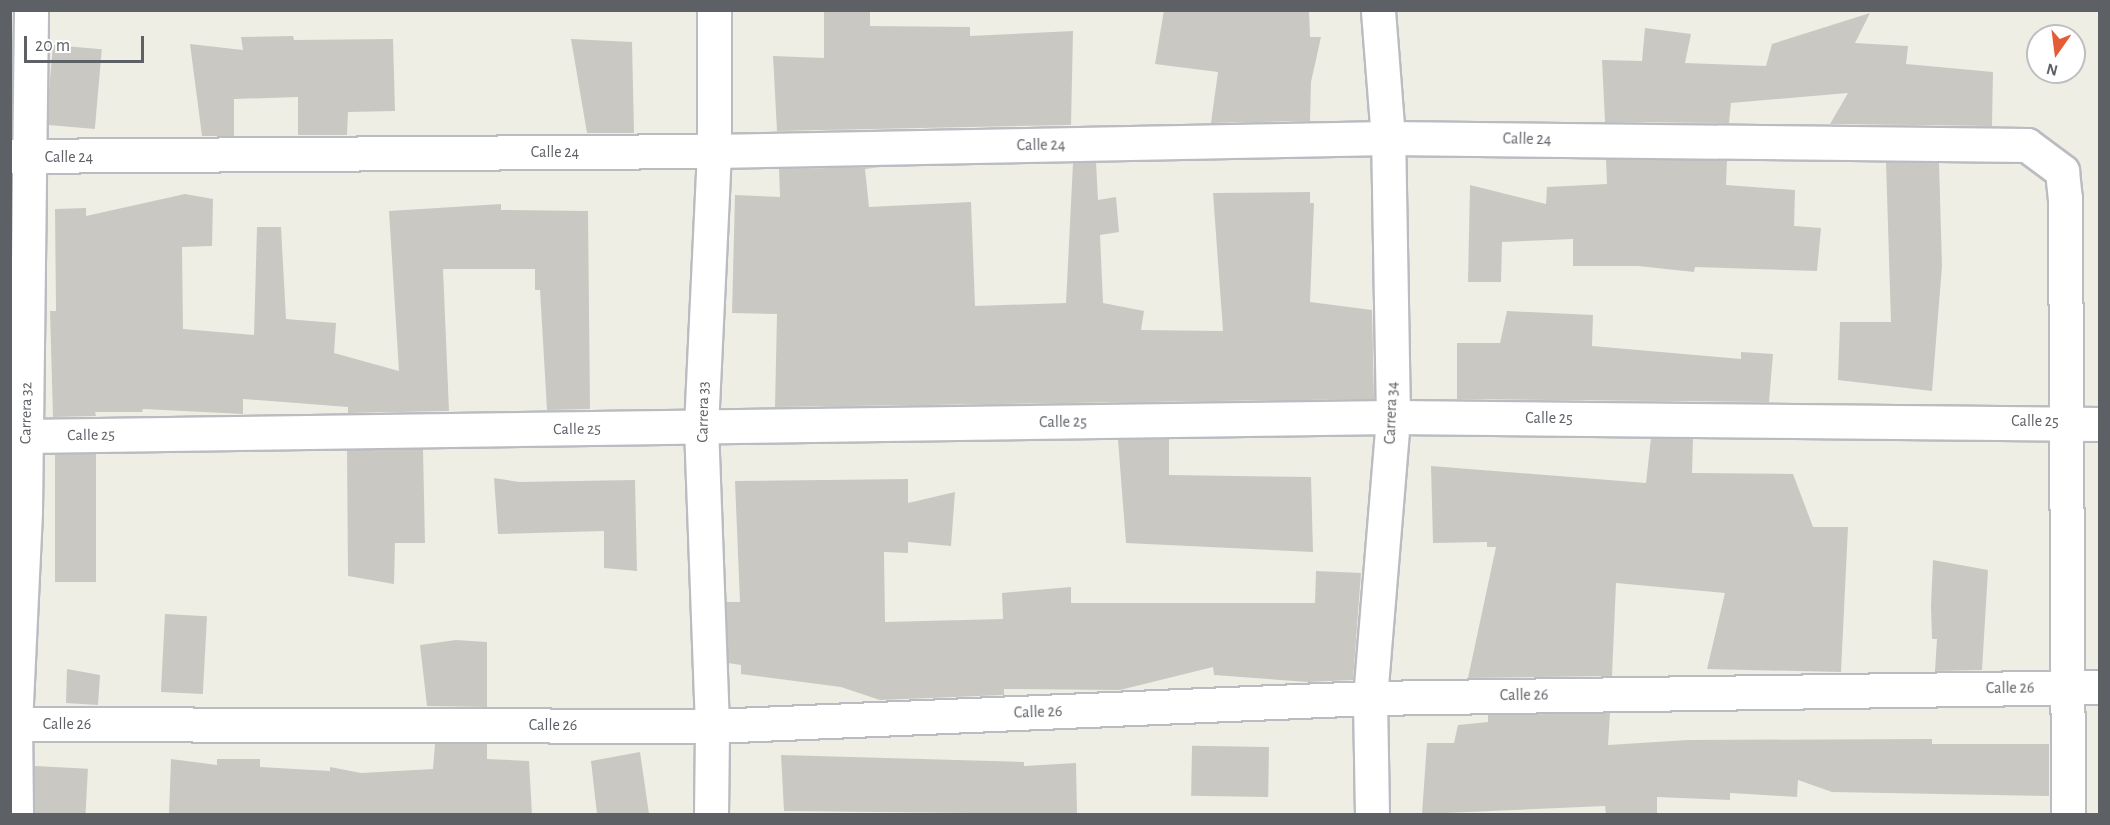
<!DOCTYPE html>
<html>
<head>
<meta charset="utf-8">
<style>
  body { margin:0 }
  #map { position:relative; width:2110px; height:825px; overflow:hidden; background:#efeee5; font-family:"Alegreya Sans",sans-serif }
  div>[style] { position:absolute }
  .building>* { inset:0; background:#cac8c2; transform-origin:0 0 }
  .roads { filter:drop-shadow(2px 0 #babcc1) drop-shadow(-2px 0 #babcc1) drop-shadow(0 2px #babcc1) drop-shadow(0 -2px #babcc1) }
  .street>* { height:33px; margin:-16.5px; padding:0 16.5px; transform-origin:16.5px; border-radius:16.5px; background:#fff }
  span { translate:-50% -50%; white-space:nowrap; text-align:center; line-height:1.15; -webkit-text-stroke:4.5px #fff; paint-order:stroke }
  .street-label { font-size:16px; color:#5d6065 }
  .frame { position:absolute; inset:0; border:12px solid #5d6065; pointer-events:none }
  .north { position:absolute; left:2026px; top:24px; width:60px; height:60px; box-sizing:border-box; background:#fff; border:2px solid #bebfc1; border-radius:50%; rotate:194deg; font-size:16px; font-weight:700; line-height:24px; text-align:center; color:#5d6065 }
  .north::after { content:''; display:block; margin:auto; width:21px; height:27px; background:#e45c36; clip-path:polygon(50% 0,100% 100%,50% 72%,0 100%) }
  .scale { position:absolute; left:24px; top:36px; width:120px; height:27px; box-sizing:border-box; border:3px solid #5d6065; border-top:0; padding-left:8px; font-size:18px; line-height:21px; white-space:nowrap; color:#5d6065; -webkit-text-stroke:4px #fff; paint-order:stroke }
</style>
</head>
<body>
<div id="map">
  <div class="building">
    <div style="clip-path:polygon(824px 10px,870px 10px,870px 26px,970px 27px,970px 36px,1073px 31px,1071px 125px,777px 131px,773px 56px,824px 58px)"></div>
    <div style="clip-path:polygon(1164px 10px,1309px 10px,1310px 37px,1321px 37px,1311px 82px,1310px 121px,1211px 123px,1218px 72px,1155px 64px)"></div>
    <div style="clip-path:polygon(1870px 13px,1855px 43px,1908px 46px,1906px 64px,1993px 72px,1992px 126px,1830px 124px,1848px 93px,1731px 103px,1729px 123px,1605px 122px,1602px 60px,1642px 61px,1645px 28px,1691px 34px,1685px 63px,1766px 66px,1772px 44px)"></div>
    <div style="clip-path:polygon(293px 36px,294px 40px,393px 39px,395px 111px,348px 112px,347px 135px,298px 135px,298px 97px,234px 99px,234px 136px,202px 136px,190px 44px,243px 50px,241px 37px)"></div>
    <div style="clip-path:polygon(571px 39px,632px 42px,634px 133px,587px 133px)"></div>
    <div style="left:53px;top:45px;width:49px;height:80px;rotate:5deg"></div>
    <div style="clip-path:polygon(1606px 159px,1727px 160px,1726px 185px,1795px 190px,1794px 226px,1821px 228px,1817px 271px,1695px 267px,1694px 272px,1638px 266px,1573px 266px,1573px 239px,1502px 242px,1501px 282px,1468px 282px,1470px 185px,1546px 204px,1547px 187px,1607px 184px)"></div>
    <div style="clip-path:polygon(1096px 162px,1098px 200px,1116px 197px,1119px 232px,1100px 235px,1103px 303px,1144px 311px,1141px 330px,1223px 331px,1213px 193px,1310px 192px,1310px 203px,1314px 203px,1310px 302px,1372px 310px,1374px 399px,775px 407px,777px 314px,732px 313px,735px 195px,780px 197px,779px 169px,881px 167px,865px 169px,869px 207px,971px 202px,975px 306px,1066px 303px,1073px 163px)"></div>
    <div style="clip-path:polygon(1886px 162px,1939px 163px,1942px 266px,1932px 391px,1838px 380px,1840px 322px,1891px 322px)"></div>
    <div style="clip-path:polygon(185px 194px,213px 199px,212px 246px,182px 247px,183px 329px,254px 335px,257px 227px,281px 227px,286px 319px,336px 323px,334px 353px,399px 371px,389px 211px,501px 204px,501px 210px,588px 211px,590px 409px,547px 410px,540px 290px,535px 290px,535px 269px,443px 269px,449px 411px,348px 413px,348px 407px,243px 399px,243px 414px,143px 409px,142px 412px,95px 412px,96px 416px,53px 417px,50px 311px,56px 311px,55px 209px,86px 208px,86px 216px)"></div>
    <div style="clip-path:polygon(1507px 311px,1593px 315px,1592px 346px,1741px 359px,1741px 352px,1773px 354px,1769px 402px,1457px 399px,1457px 343px,1500px 343px)"></div>
    <div style="clip-path:polygon(1651px 438px,1693px 439px,1692px 473px,1793px 474px,1813px 527px,1848px 527px,1841px 672px,1707px 669px,1725px 593px,1616px 583px,1612px 676px,1468px 678px,1496px 547px,1487px 547px,1487px 542px,1433px 543px,1431px 466px,1646px 483px)"></div>
    <div style="clip-path:polygon(1169px 439px,1169px 475px,1311px 477px,1313px 552px,1126px 543px,1118px 440px)"></div>
    <div style="clip-path:polygon(423px 449px,425px 543px,395px 543px,394px 584px,348px 576px,347px 450px)"></div>
    <div style="left:55px;top:454px;width:41px;height:128px"></div>
    <div style="clip-path:polygon(494px 478px,519px 482px,635px 480px,637px 571px,604px 568px,604px 531px,498px 534px)"></div>
    <div style="clip-path:polygon(908px 479px,908px 503px,955px 492px,951px 546px,908px 542px,908px 553px,884px 552px,885px 622px,1003px 619px,1002px 593px,1071px 587px,1071px 603px,1315px 603px,1316px 571px,1361px 573px,1353px 680px,1308px 682px,1214px 675px,1213px 667px,1120px 690px,1004px 689px,1004px 695px,880px 700px,841px 687px,741px 674px,741px 665px,728px 663px,726px 602px,740px 602px,735px 481px)"></div>
    <div style="clip-path:polygon(1933px 560px,1988px 570px,1982px 670px,1935px 671px,1937px 639px,1932px 639px,1931px 606px)"></div>
    <div style="left:165px;top:614px;width:42px;height:78px;rotate:3deg"></div>
    <div style="clip-path:polygon(456px 640px,487px 642px,487px 707px,427px 706px,420px 645px)"></div>
    <div style="clip-path:polygon(67px 669px,100px 675px,98px 705px,66px 703px)"></div>
    <div style="clip-path:polygon(1610px 713px,1608px 745px,1688px 740px,1932px 739px,1932px 744px,2049px 744px,2049px 796px,1832px 792px,1798px 780px,1797px 797px,1730px 793px,1730px 800px,1657px 797px,1657px 814px,1606px 814px,1605px 806px,1422px 814px,1427px 743px,1454px 743px,1458px 725px,1488px 722px,1488px 715px)"></div>
    <div style="clip-path:polygon(435px 744px,487px 744px,487px 759px,529px 761px,532px 814px,169px 814px,171px 759px,217px 765px,217px 759px,260px 759px,260px 767px,330px 771px,330px 767px,361px 773px,433px 769px)"></div>
    <div style="left:1269px;top:747px;width:50px;height:77px;rotate:91deg"></div>
    <div style="clip-path:polygon(640px 752px,649px 814px,597px 814px,591px 761px)"></div>
    <div style="clip-path:polygon(781px 755px,1024px 762px,1024px 766px,1076px 763px,1077px 814px,784px 811px)"></div>
    <div style="left:35px;top:766px;width:53px;height:48px;rotate:3deg"></div>
  </div>
  <div class="roads">
    <div class="street">
      <div style="left:10px;top:156px;width:704px;rotate:-0.41deg"></div>
      <div style="left:714px;top:151px;width:674px;rotate:-1.1deg"></div>
      <div style="left:1388px;top:138px;width:639px;rotate:0.63deg"></div>
      <div style="left:2027px;top:145px;width:44px;rotate:36.6deg"></div>
      <div style="left:2062px;top:171px;width:27px;rotate:84deg"></div>
      <div style="left:2065px;top:198px;width:616px;rotate:89.72deg"></div>
      <div style="left:26px;top:436px;width:1367px;rotate:-0.8deg"></div>
      <div style="left:1393px;top:417px;width:707px;rotate:0.57deg"></div>
      <div style="left:10px;top:724px;width:702px;rotate:0.16deg"></div>
      <div style="left:712px;top:726px;width:659px;rotate:-2.44deg"></div>
      <div style="left:1370px;top:698px;width:730px;rotate:-0.86deg"></div>
      <div style="left:16px;top:814px;width:90px;rotate:-90.6deg"></div>
      <div style="left:15px;top:724px;width:213px;rotate:-87.3deg"></div>
      <div style="left:25px;top:511px;width:501px;rotate:-89.31deg"></div>
      <div style="left:711px;top:814px;width:88px;rotate:-89.3deg"></div>
      <div style="left:712px;top:726px;width:299px;rotate:-92.1deg"></div>
      <div style="left:701px;top:427px;width:276px;rotate:-87.3deg"></div>
      <div style="left:714px;top:151px;width:141px;rotate:-90deg"></div>
      <div style="left:1372px;top:814px;width:116px;rotate:-91deg"></div>
      <div style="left:1370px;top:698px;width:282px;rotate:-85.3deg"></div>
      <div style="left:1393px;top:417px;width:279px;rotate:-91deg"></div>
      <div style="left:1388px;top:138px;width:128px;rotate:-94.5deg"></div>
    </div>
  </div>
  <div class="street-label">
    <span style="left:1527px;top:139px;rotate:1deg">Calle 24</span>
    <span style="left:1041px;top:145px;rotate:-1deg">Calle 24</span>
    <span style="left:555px;top:152px">Calle 24</span>
    <span style="left:69px;top:157px">Calle 24</span>
    <span style="left:703px;top:412px;rotate:-89deg">Carrera 33</span>
    <span style="left:26px;top:413px;rotate:-89deg">Carrera 32</span>
    <span style="left:1391px;top:413px;rotate:-88deg">Carrera 34</span>
    <span style="left:1549px;top:418px">Calle 25</span>
    <span style="left:2035px;top:421px">Calle 25</span>
    <span style="left:1063px;top:422px;rotate:-1deg">Calle 25</span>
    <span style="left:577px;top:429px;rotate:-1deg">Calle 25</span>
    <span style="left:91px;top:435px;rotate:-1deg">Calle 25</span>
    <span style="left:2010px;top:688px;rotate:-1deg">Calle 26</span>
    <span style="left:1524px;top:695px;rotate:-1deg">Calle 26</span>
    <span style="left:1038px;top:712px;rotate:-2deg">Calle 26</span>
    <span style="left:67px;top:724px">Calle 26</span>
    <span style="left:553px;top:725px">Calle 26</span>
  </div>
  <div class="frame"></div>
  <div class="north">N</div>
  <div class="scale">20 m</div>
</div>
</body>
</html>
